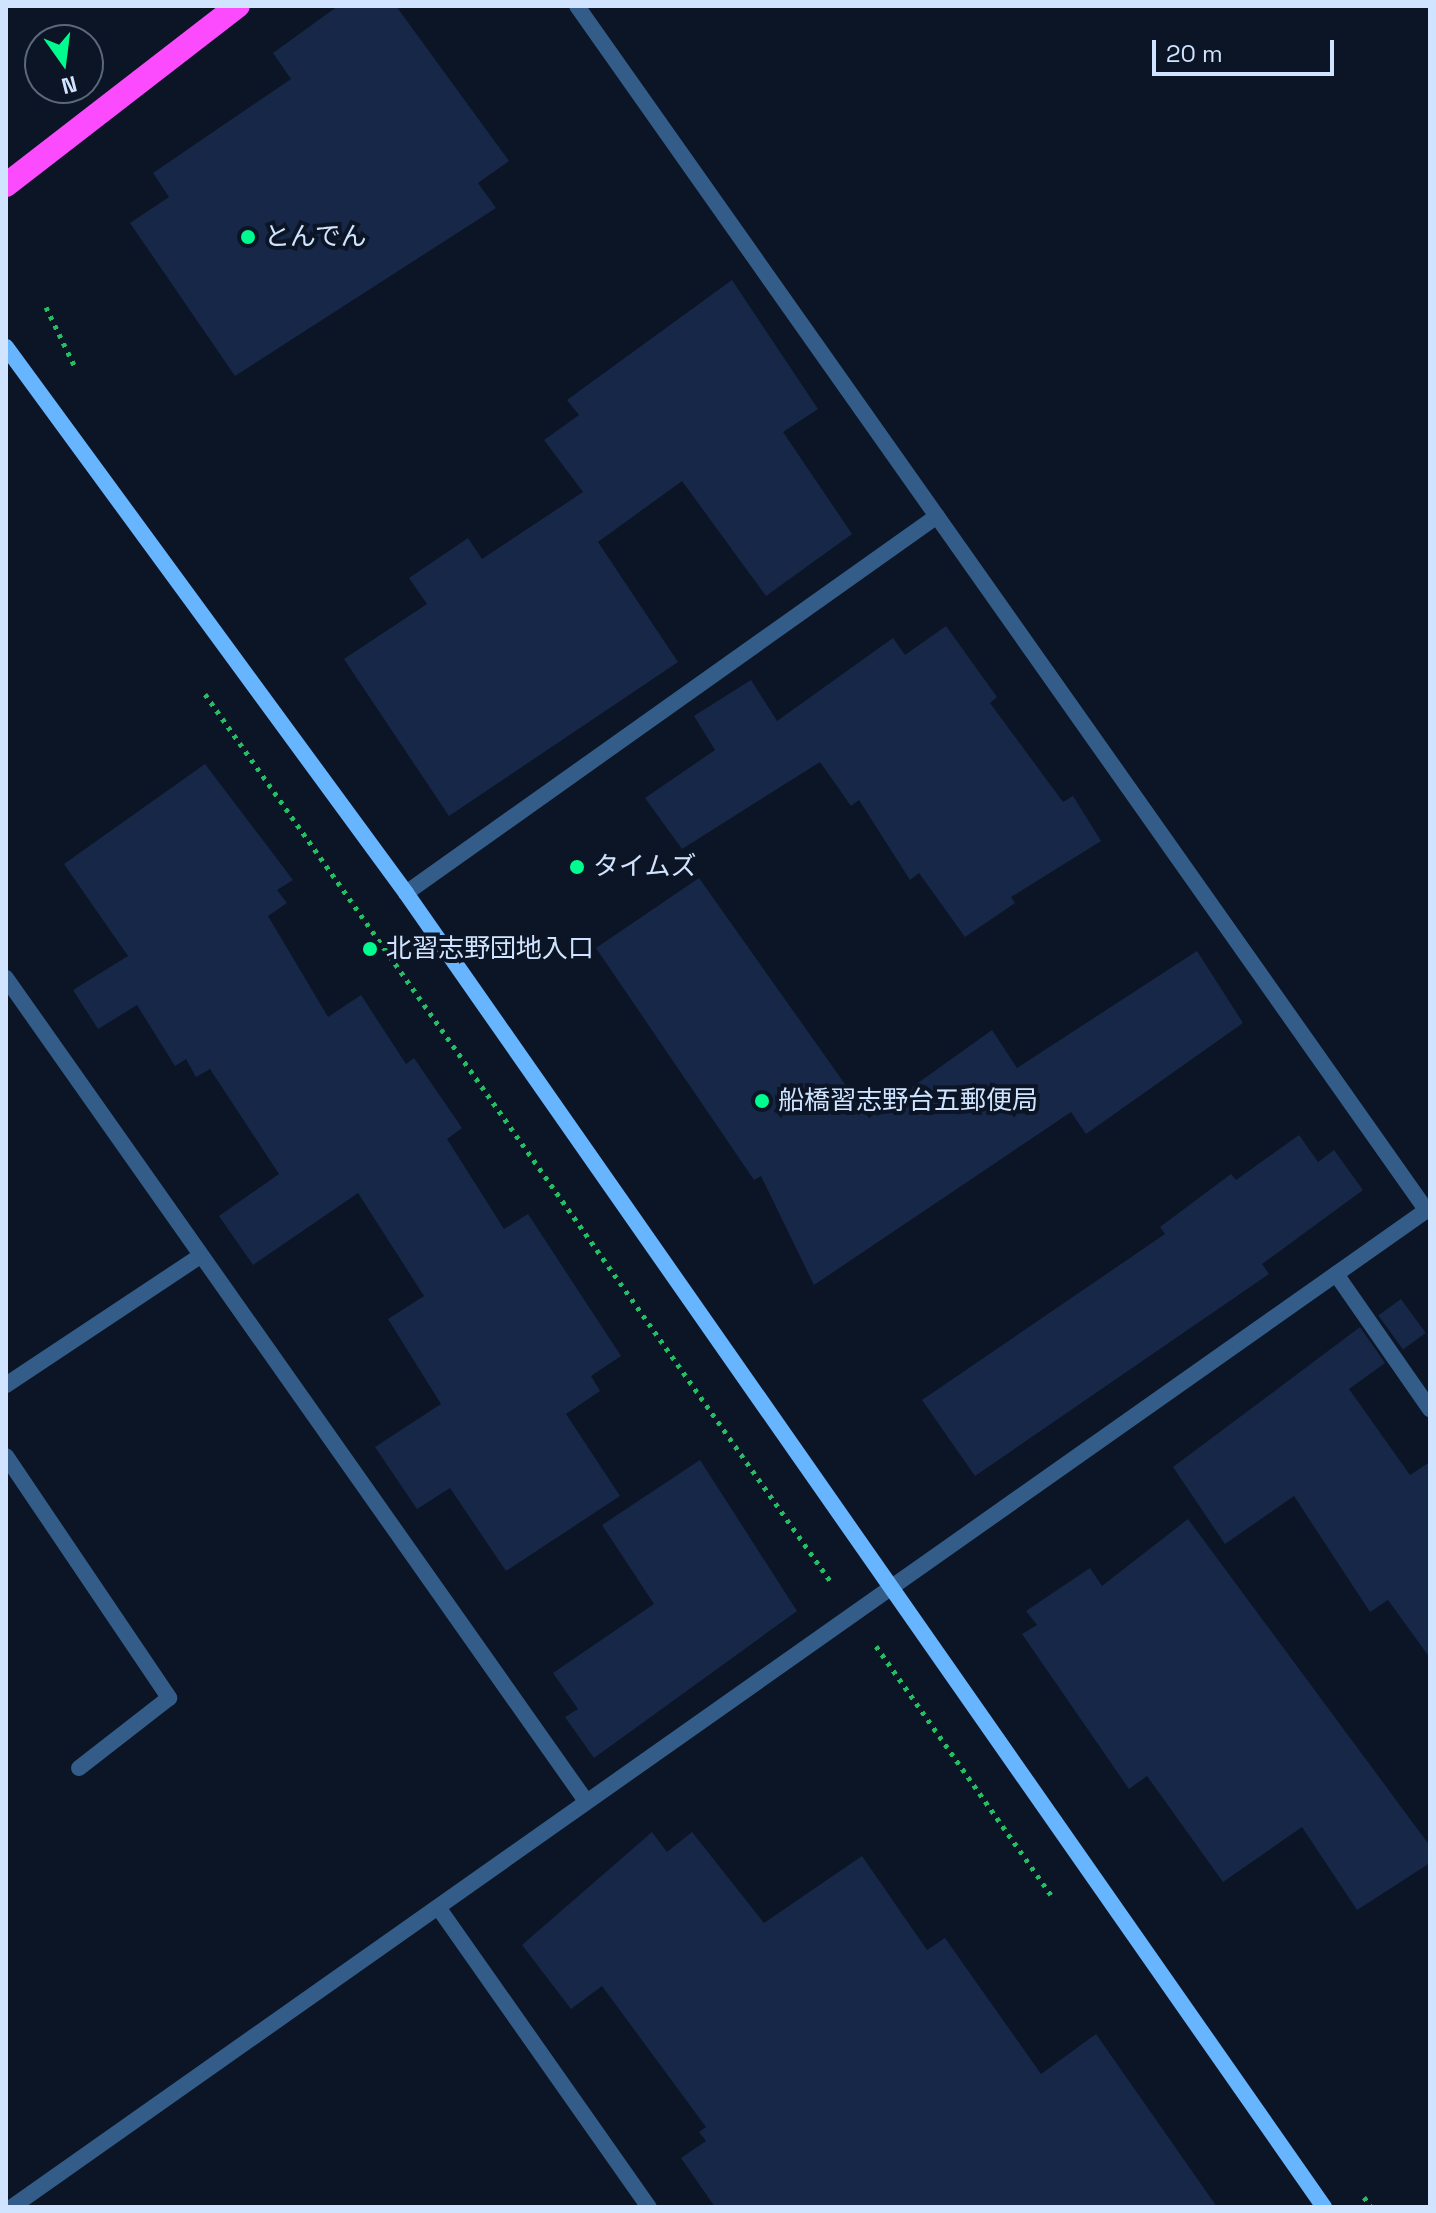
<!DOCTYPE html>
<html>
<head>
<meta charset="utf-8">
<style>
  body { margin:0 }
  #map { position:relative; width:1436px; height:2213px; overflow:hidden; background:#0c1525; font-family:"Space Grotesk","Noto Sans JP",sans-serif }
  div>[style] { position:absolute }
  .building>* { inset:0; background:#172747; transform-origin:0 0 }
  .path>* { height:5px; margin-top:-2.5px; transform-origin:0; background:repeating-linear-gradient(90deg,#24bf63 0 4px,transparent 0 10px) }
  .lane>* { height:16px; margin:-8px; padding:0 8px; transform-origin:8px; border-radius:8px; background:#335d88 }
  .street>* { height:16px; margin:-8px; padding:0 8px; transform-origin:8px; border-radius:8px; background:#335d88 }
  .secondary>* { height:16px; margin:-8px; padding:0 8px; transform-origin:8px; border-radius:8px; background:#67b4ff }
  .highway>* { height:24px; margin:-12px; padding:0 12px; transform-origin:12px; border-radius:12px; background:#fc4bff }
  .dots>* { width:22px; height:22px; translate:-50% -50%; box-sizing:border-box; border:4px solid #0c1525; border-radius:50% }
  span { translate:-50% -50%; white-space:nowrap; text-align:center; line-height:1.15; -webkit-text-stroke:8px #0c1525; paint-order:stroke }
  .poi-label { font-size:26px; color:#d0e4ff }
  .left { translate:0 -50%; text-align:left }
  .frame { position:absolute; inset:0; border:8px solid #d0e4ff; pointer-events:none }
  .north { position:absolute; left:24px; top:24px; width:80px; height:80px; box-sizing:border-box; background:#0c1525; border:2px solid #5a687c; border-radius:50%; rotate:166deg; font-size:22px; font-weight:700; line-height:32px; text-align:center; color:#d0e4ff }
  .north::after { content:''; display:block; margin:auto; width:28px; height:36px; background:#00fb8e; clip-path:polygon(50% 0,100% 100%,50% 72%,0 100%) }
  .scale { position:absolute; left:1152px; top:40px; width:182px; height:36px; box-sizing:border-box; border:4px solid #d0e4ff; border-top:0; padding-left:10px; font-size:24px; line-height:28px; white-space:nowrap; color:#d0e4ff; -webkit-text-stroke:6px #0c1525; paint-order:stroke }
</style>
</head>
<body>
<div id="map">
  <div class="building">
    <div style="clip-path:polygon(338px 6px,396px 6px,509px 161px,478px 183px,496px 208px,235px 376px,130px 223px,169px 197px,153px 173px,291px 79px,273px 53px)"></div>
    <div style="clip-path:polygon(732px 280px,818px 409px,783px 432px,852px 534px,766px 596px,682px 481px,598px 542px,678px 662px,449px 816px,344px 659px,427px 604px,409px 578px,468px 538px,482px 559px,583px 492px,544px 440px,579px 415px,567px 400px)"></div>
    <div style="clip-path:polygon(946px 626px,997px 697px,990px 703px,1063px 802px,1073px 796px,1101px 841px,1011px 897px,1015px 903px,965px 937px,919px 873px,910px 880px,859px 800px,851px 806px,820px 762px,682px 849px,645px 798px,715px 750px,694px 716px,751px 680px,777px 721px,893px 638px,905px 655px)"></div>
    <div style="clip-path:polygon(205px 764px,293px 880px,277px 890px,287px 903px,268px 916px,328px 1017px,361px 995px,406px 1064px,414px 1058px,462px 1128px,447px 1139px,504px 1229px,528px 1214px,621px 1356px,591px 1376px,600px 1391px,566px 1414px,620px 1496px,506px 1571px,450px 1488px,417px 1509px,375px 1447px,441px 1404px,388px 1319px,424px 1296px,358px 1193px,253px 1265px,219px 1216px,279px 1174px,210px 1069px,196px 1077px,186px 1059px,175px 1066px,137px 1005px,98px 1029px,73px 990px,128px 956px,64px 864px)"></div>
    <div style="clip-path:polygon(699px 878px,869px 1118px,992px 1030px,1017px 1068px,1197px 951px,1243px 1023px,1086px 1134px,1071px 1112px,814px 1285px,761px 1176px,754px 1180px,596px 948px)"></div>
    <div style="clip-path:polygon(1299px 1135px,1318px 1162px,1334px 1150px,1363px 1190px,1262px 1264px,1269px 1274px,975px 1476px,922px 1400px,1165px 1234px,1160px 1227px,1231px 1174px,1236px 1180px)"></div>
    <div style="left:1401px;top:1299px;width:42px;height:28px;rotate:54deg"></div>
    <div style="clip-path:polygon(1360px 1327px,1385px 1363px,1349px 1389px,1410px 1475px,1430px 1462px,1430px 1658px,1388px 1600px,1370px 1612px,1294px 1496px,1225px 1544px,1173px 1467px)"></div>
    <div style="clip-path:polygon(700px 1460px,797px 1611px,594px 1758px,565px 1717px,578px 1709px,553px 1673px,654px 1604px,602px 1525px)"></div>
    <div style="clip-path:polygon(1188px 1519px,1430px 1846px,1430px 1863px,1357px 1910px,1302px 1827px,1223px 1882px,1147px 1776px,1129px 1789px,1022px 1634px,1037px 1625px,1026px 1611px,1090px 1568px,1102px 1586px)"></div>
    <div style="clip-path:polygon(652px 1832px,667px 1852px,692px 1832px,764px 1923px,862px 1856px,927px 1950px,945px 1938px,1041px 2074px,1096px 2034px,1217px 2207px,715px 2207px,681px 2158px,706px 2141px,699px 2132px,706px 2127px,602px 1986px,571px 2009px,522px 1945px)"></div>
  </div>
  <div class="path">
    <div style="left:46px;top:307px;width:67px;rotate:64.2deg"></div>
    <div style="left:205px;top:694px;width:1086px;rotate:54.82deg"></div>
    <div style="left:876px;top:1646px;width:306px;rotate:54.9deg"></div>
    <div style="left:1364px;top:2197px;width:12px;rotate:55deg"></div>
  </div>
  <div class="lane">
    <div style="left:406px;top:893px;width:651px;rotate:-35.37deg"></div>
    <div style="left:6px;top:978px;width:1007px;rotate:54.83deg"></div>
    <div style="left:6px;top:1385px;width:232px;rotate:-33.6deg"></div>
    <div style="left:6px;top:1456px;width:292px;rotate:56deg"></div>
    <div style="left:169px;top:1698px;width:114px;rotate:142.1deg"></div>
  </div>
  <div class="street">
    <div style="left:577px;top:6px;width:1475px;rotate:54.8deg"></div>
    <div style="left:1336px;top:1274px;width:165px;rotate:55.2deg"></div>
    <div style="left:440px;top:1910px;width:363px;rotate:54.9deg"></div>
    <div style="left:12px;top:2207px;width:1735px;rotate:-35.17deg"></div>
  </div>
  <div class="secondary">
    <div style="left:6px;top:347px;width:677px;rotate:53.77deg"></div>
    <div style="left:406px;top:893px;width:1603px;rotate:55.06deg"></div>
  </div>
  <div class="highway">
    <div style="left:6px;top:185px;width:293px;rotate:-37.7deg"></div>
  </div>
  <div class="dots">
    <div style="left:248px;top:237px;background:#00fb8e"></div>
    <div style="left:577px;top:867px;background:#00fb8e"></div>
    <div style="left:370px;top:949px;background:#00fb8e"></div>
    <div style="left:762px;top:1101px;background:#00fb8e"></div>
  </div>
  <div class="poi-label">
    <span class="left" style="left:264px;top:237px">とんでん</span>
    <span class="left" style="left:593px;top:867px">タイムズ</span>
    <span class="left" style="left:386px;top:949px">北習志野団地入口</span>
    <span class="left" style="left:778px;top:1101px">船橋習志野台五郵便局</span>
  </div>
  <div class="frame"></div>
  <div class="north">N</div>
  <div class="scale">20 m</div>
</div>
</body>
</html>
